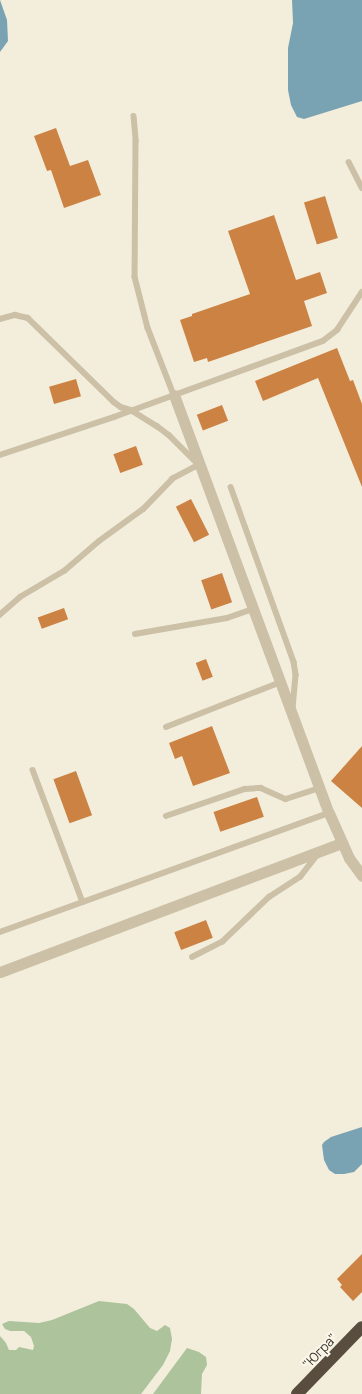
<!DOCTYPE html>
<html>
<head>
<meta charset="utf-8">
<style>
  body { margin:0 }
  #map { position:relative; width:362px; height:1394px; overflow:hidden; background:#f3eedc; font-family:Manrope,sans-serif }
  div>[style] { position:absolute }
  .green>* { inset:0; background:#acc39b }
  .water>* { inset:0; background:#79a2b2 }
  .building>* { inset:0; background:#cb8242; transform-origin:0 0 }
  .lane>* { height:5.5px; margin:-2.75px; padding:0 2.75px; transform-origin:2.75px; border-radius:2.75px; background:#ccc0a7 }
  .street>* { height:11px; margin:-5.5px; padding:0 5.5px; transform-origin:5.5px; border-radius:5.5px; background:#ccc0a7 }
  .highway>* { height:12px; margin:-6px; padding:0 6px; transform-origin:6px; border-radius:6px; background:#594d3f }
  span { translate:-50% -50%; white-space:nowrap; text-align:center; line-height:1.15; -webkit-text-stroke:4px #faf6e9; paint-order:stroke }
  .street-label { font-size:13px; color:#383128 }
</style>
</head>
<body>
<div id="map">
  <div class="green">
    <div style="clip-path:polygon(99px 1301px,127px 1304px,134px 1309px,150px 1328px,157px 1331px,165px 1325px,170px 1328px,172px 1339px,170px 1351px,163px 1365px,141px 1394px,0 1394px,0 1336px,6px 1343px,9px 1350px,16px 1350px,19px 1347px,33px 1350px,34px 1346px,31px 1337px,24px 1331px,10px 1331px,5px 1329px,2px 1324px,9px 1321px,39px 1323px,52px 1320px)"></div>
    <div style="clip-path:polygon(187px 1348px,199px 1352px,206px 1357px,207px 1365px,202px 1374px,201px 1394px,153px 1394px)"></div>
  </div>
  <div class="water">
    <div style="clip-path:polygon(0 0,7px 20px,8px 41px,0 52px)"></div>
    <div style="clip-path:polygon(292px 0,362px 0,362px 101px,304px 119px,297px 117px,291px 105px,288px 90px,288px 48px,293px 23px)"></div>
    <div style="clip-path:polygon(362px 1127px,362px 1164px,354px 1172px,344px 1174px,335px 1174px,329px 1170px,324px 1160px,322px 1145px,324px 1142px,331px 1137px)"></div>
  </div>
  <div class="building">
    <div style="clip-path:polygon(56px 128px,70px 166px,88px 160px,101px 195px,64px 208px,51px 170px,47px 171px,34px 136px)"></div>
    <div style="left:325px;top:196px;width:44px;height:22px;rotate:73deg"></div>
    <div style="clip-path:polygon(274px 215px,296px 280px,320px 272px,327px 293px,304px 301px,312px 326px,208px 362px,207px 358px,194px 362px,180px 320px,192px 316px,192px 314px,250px 294px,228px 231px)"></div>
    <div style="clip-path:polygon(337px 348px,350px 381px,353px 380px,362px 404px,362px 487px,318px 378px,263px 401px,255px 381px)"></div>
    <div style="left:76px;top:379px;width:18px;height:28px;rotate:74deg"></div>
    <div style="left:222px;top:405px;width:17px;height:27px;rotate:69deg"></div>
    <div style="left:136px;top:446px;width:20px;height:24px;rotate:70deg"></div>
    <div style="left:191px;top:499px;width:40px;height:17px;rotate:63deg"></div>
    <div style="left:222px;top:573px;width:31px;height:22px;rotate:71deg"></div>
    <div style="left:64px;top:608px;width:12px;height:28px;rotate:70deg"></div>
    <div style="left:206px;top:659px;width:19px;height:11px;rotate:69deg"></div>
    <div style="clip-path:polygon(212px 726px,230px 773px,193px 786px,182px 756px,175px 759px,169px 743px)"></div>
    <div style="clip-path:polygon(362px 746px,362px 808px,331px 781px)"></div>
    <div style="left:76px;top:771px;width:47px;height:24px;rotate:70deg"></div>
    <div style="left:257px;top:797px;width:21px;height:46px;rotate:71deg"></div>
    <div style="left:206px;top:920px;width:19px;height:34px;rotate:69deg"></div>
    <div style="clip-path:polygon(362px 1254px,362px 1292px,353px 1301px,340px 1287px,342px 1285px,337px 1279px)"></div>
  </div>
  <div class="lane">
    <div style="left:134px;top:116px;width:25px;rotate:85deg"></div>
    <div style="left:136px;top:141px;width:136px;rotate:90.4deg"></div>
    <div style="left:135px;top:277px;width:53px;rotate:75.7deg"></div>
    <div style="left:148px;top:328px;width:72px;rotate:68.8deg"></div>
    <div style="left:349px;top:162px;width:29px;rotate:63deg"></div>
    <div style="left:0;top:319px;width:16px;rotate:-15deg"></div>
    <div style="left:15px;top:315px;width:13px;rotate:13deg"></div>
    <div style="left:28px;top:318px;width:120px;rotate:44.3deg"></div>
    <div style="left:114px;top:402px;width:9px;rotate:36deg"></div>
    <div style="left:121px;top:407px;width:10px;rotate:17deg"></div>
    <div style="left:131px;top:410px;width:31px;rotate:32deg"></div>
    <div style="left:157px;top:426px;width:15px;rotate:37deg"></div>
    <div style="left:169px;top:435px;width:42px;rotate:45deg"></div>
    <div style="left:199px;top:465px;width:30px;rotate:152deg"></div>
    <div style="left:173px;top:479px;width:42px;rotate:134deg"></div>
    <div style="left:144px;top:509px;width:54px;rotate:144deg"></div>
    <div style="left:100px;top:541px;width:46px;rotate:139.4deg"></div>
    <div style="left:65px;top:571px;width:51px;rotate:149.4deg"></div>
    <div style="left:21px;top:597px;width:28px;rotate:139deg"></div>
    <div style="left:0;top:455px;width:120px;rotate:-18.4deg"></div>
    <div style="left:114px;top:417px;width:222px;rotate:-20deg"></div>
    <div style="left:323px;top:341px;width:18px;rotate:-38deg"></div>
    <div style="left:337px;top:330px;width:45px;rotate:-56.7deg"></div>
    <div style="left:231px;top:487px;width:186px;rotate:70.2deg"></div>
    <div style="left:294px;top:662px;width:13px;rotate:81deg"></div>
    <div style="left:296px;top:675px;width:34px;rotate:95deg"></div>
    <div style="left:135px;top:634px;width:93px;rotate:-9.9deg"></div>
    <div style="left:227px;top:618px;width:28px;rotate:-19deg"></div>
    <div style="left:166px;top:727px;width:123px;rotate:-21.4deg"></div>
    <div style="left:33px;top:770px;width:141px;rotate:69.3deg"></div>
    <div style="left:166px;top:816px;width:83px;rotate:-18.9deg"></div>
    <div style="left:245px;top:789px;width:16px;rotate:-4deg"></div>
    <div style="left:261px;top:788px;width:27px;rotate:24deg"></div>
    <div style="left:286px;top:799px;width:36px;rotate:-18deg"></div>
    <div style="left:0;top:932px;width:350px;rotate:-19.9deg"></div>
    <div style="left:192px;top:957px;width:34px;rotate:-27deg"></div>
    <div style="left:222px;top:942px;width:65px;rotate:-43.8deg"></div>
    <div style="left:269px;top:897px;width:37px;rotate:-33deg"></div>
    <div style="left:300px;top:877px;width:28px;rotate:-52deg"></div>
  </div>
  <div class="street">
    <div style="left:174px;top:395px;width:446px;rotate:69.7deg"></div>
    <div style="left:329px;top:813px;width:49px;rotate:66deg"></div>
    <div style="left:349px;top:858px;width:22px;rotate:54deg"></div>
    <div style="left:0;top:972px;width:365px;rotate:-20.7deg"></div>
  </div>
  <div class="highway">
    <div style="left:297px;top:1394px;width:93px;rotate:-45.9deg"></div>
  </div>
  <div class="street-label">
    <span style="left:320px;top:1351px;rotate:-46deg">"Югра"</span>
  </div>
</div>
</body>
</html>
